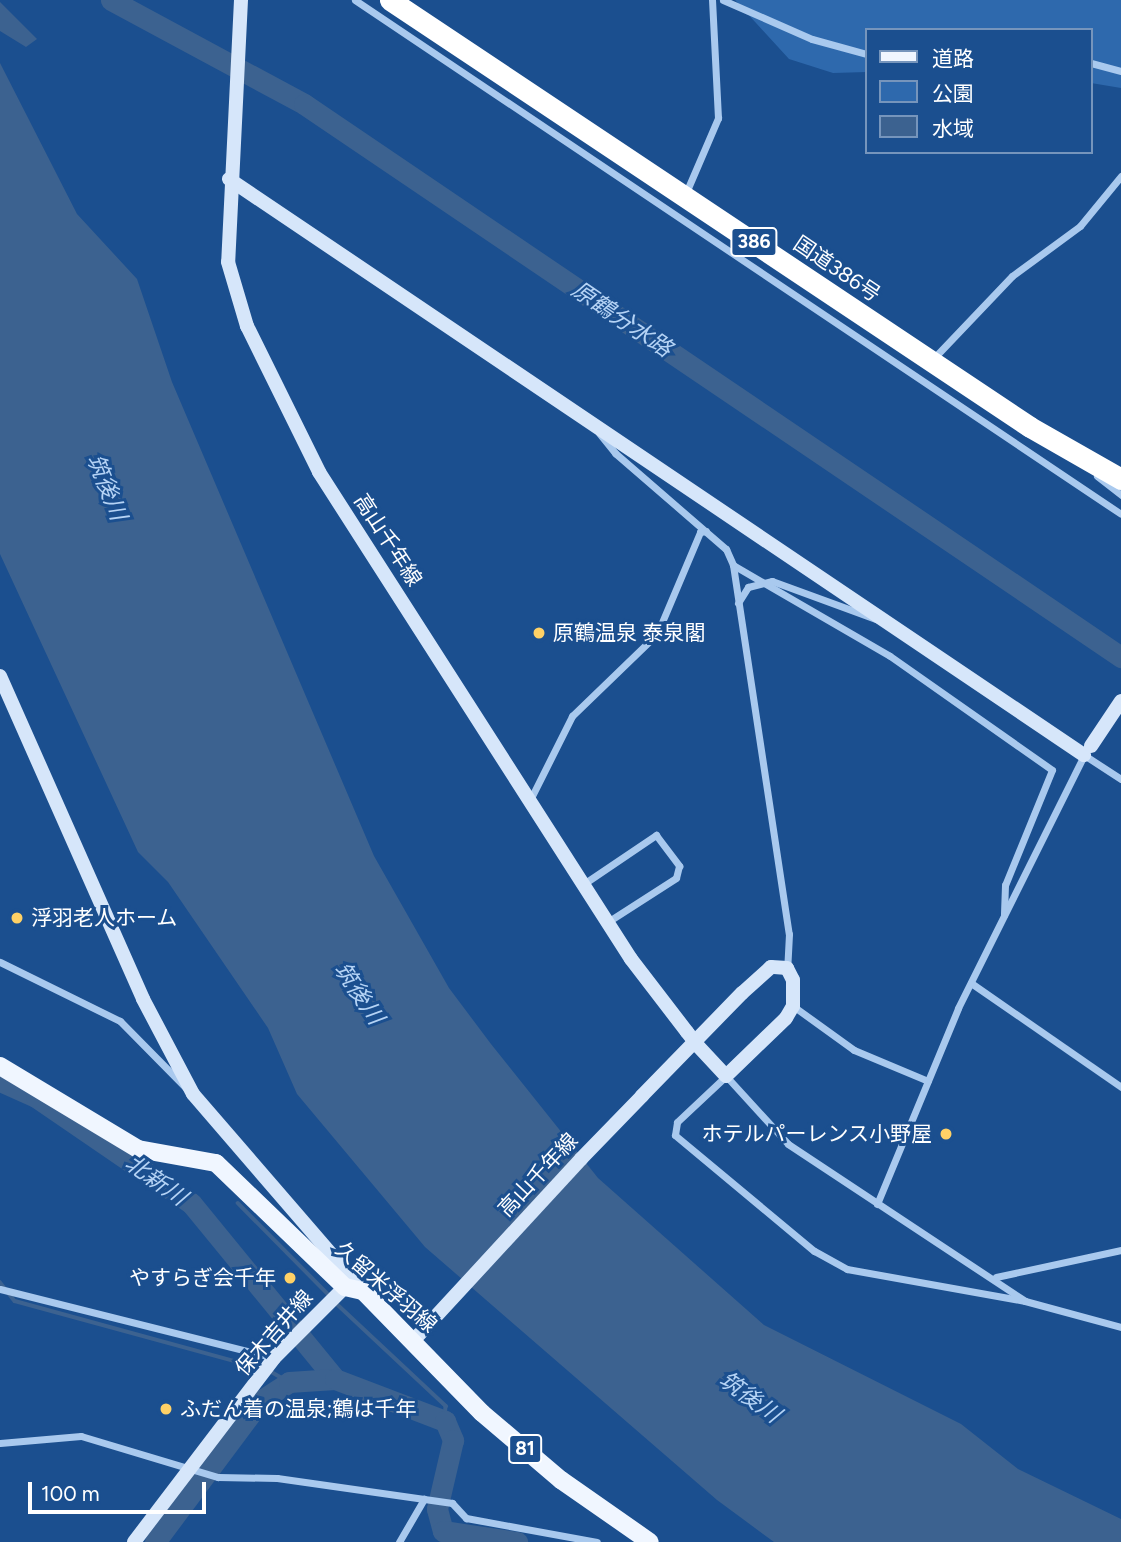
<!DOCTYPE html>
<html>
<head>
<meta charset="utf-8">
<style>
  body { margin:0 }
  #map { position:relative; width:1121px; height:1542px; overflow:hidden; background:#1b4f8f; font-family:Figtree,"Noto Sans JP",sans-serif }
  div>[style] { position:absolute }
  .green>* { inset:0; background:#2e69ad }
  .water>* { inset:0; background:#3c6290 }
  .stream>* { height:3.5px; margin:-1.75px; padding:0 1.75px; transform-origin:1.75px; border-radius:1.75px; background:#3c6290 }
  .river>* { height:21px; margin:-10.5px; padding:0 10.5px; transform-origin:10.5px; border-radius:10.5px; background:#3c6290 }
  .street>* { height:7px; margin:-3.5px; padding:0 3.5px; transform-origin:3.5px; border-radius:3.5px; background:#a9c9ee }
  .secondary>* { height:14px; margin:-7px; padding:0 7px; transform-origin:7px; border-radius:7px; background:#d6e6fa }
  .primary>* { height:18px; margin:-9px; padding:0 9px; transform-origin:9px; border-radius:9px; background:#f0f6ff }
  .highway>* { height:21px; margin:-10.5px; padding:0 10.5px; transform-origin:10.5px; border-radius:10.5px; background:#fff }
  .dots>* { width:19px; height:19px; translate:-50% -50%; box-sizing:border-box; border:4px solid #1b4f8f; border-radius:50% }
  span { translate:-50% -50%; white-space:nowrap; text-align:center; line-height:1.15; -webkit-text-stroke:6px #1b4f8f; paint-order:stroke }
  .shield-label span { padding:2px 5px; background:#1b4f8f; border:2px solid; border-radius:5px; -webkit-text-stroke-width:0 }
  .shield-label { font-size:19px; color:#fff; font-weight:700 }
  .street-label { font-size:21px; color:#fff }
  .poi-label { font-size:21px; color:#fff }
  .left { translate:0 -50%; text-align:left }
  .right { translate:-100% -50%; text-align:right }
  .water-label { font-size:23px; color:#b5d3f5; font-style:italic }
  .legend { position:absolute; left:865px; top:28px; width:228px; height:126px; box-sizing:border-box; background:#1b4f8f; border:2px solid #7695bc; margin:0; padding:9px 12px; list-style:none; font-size:21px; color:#fff }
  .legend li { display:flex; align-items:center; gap:14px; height:35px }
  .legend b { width:35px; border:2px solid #7695bc }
  .scale { position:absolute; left:28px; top:1482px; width:178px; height:32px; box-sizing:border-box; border:4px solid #fff; border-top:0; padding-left:9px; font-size:21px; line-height:24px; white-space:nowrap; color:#fff; -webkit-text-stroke:5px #1b4f8f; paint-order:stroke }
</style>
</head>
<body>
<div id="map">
  <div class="green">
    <div style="clip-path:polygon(735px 0,1121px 0,1121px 88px,1091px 83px,1091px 30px,867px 30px,867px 72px,833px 73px,789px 59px)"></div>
  </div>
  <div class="water">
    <div style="clip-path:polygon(0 2px,37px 39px,26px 47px,0 31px)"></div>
    <div style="clip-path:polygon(0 63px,77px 214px,137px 279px,172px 382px,374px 856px,449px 988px,491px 1044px,598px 1178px,764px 1325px,961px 1424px,1018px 1469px,1121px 1519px,1121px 1542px,774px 1542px,717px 1500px,425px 1247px,297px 1094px,268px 1028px,168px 882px,138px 852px,0 554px)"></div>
  </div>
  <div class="stream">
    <div style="left:238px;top:1203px;width:132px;rotate:45.3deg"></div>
    <div style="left:0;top:1282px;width:24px;rotate:52deg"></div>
    <div style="left:15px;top:1301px;width:254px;rotate:15.3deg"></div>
    <div style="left:336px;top:1303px;width:151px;rotate:43.1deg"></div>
    <div style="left:446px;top:1406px;width:15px;rotate:94deg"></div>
    <div style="left:270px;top:1371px;width:22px;rotate:30deg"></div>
  </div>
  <div class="river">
    <div style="left:111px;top:0;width:219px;rotate:28.3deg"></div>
    <div style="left:304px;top:104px;width:987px;rotate:34.09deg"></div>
    <div style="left:0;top:1081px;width:39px;rotate:24deg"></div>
    <div style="left:36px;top:1097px;width:188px;rotate:34.4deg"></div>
    <div style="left:191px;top:1203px;width:227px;rotate:50.7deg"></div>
    <div style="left:155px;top:1542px;width:176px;rotate:-53.3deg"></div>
    <div style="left:260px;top:1401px;width:35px;rotate:-33deg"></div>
    <div style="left:289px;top:1382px;width:46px;rotate:-3.7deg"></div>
    <div style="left:335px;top:1379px;width:118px;rotate:20.9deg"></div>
    <div style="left:445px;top:1421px;width:21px;rotate:67deg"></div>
    <div style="left:453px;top:1440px;width:71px;rotate:103.1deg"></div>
    <div style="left:437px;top:1509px;width:23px;rotate:75deg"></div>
    <div style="left:443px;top:1531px;width:75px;rotate:8.5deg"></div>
  </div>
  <div class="street">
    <div style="left:355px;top:0;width:922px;rotate:33.86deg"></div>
    <div style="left:723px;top:0;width:97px;rotate:23.7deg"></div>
    <div style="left:812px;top:39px;width:57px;rotate:15.3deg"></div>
    <div style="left:1091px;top:63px;width:31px;rotate:15deg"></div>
    <div style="left:685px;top:195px;width:84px;rotate:-66.8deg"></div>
    <div style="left:718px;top:118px;width:118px;rotate:-92.9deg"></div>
    <div style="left:932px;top:360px;width:116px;rotate:-46.4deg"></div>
    <div style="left:1012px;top:276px;width:84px;rotate:-36.3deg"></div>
    <div style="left:1080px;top:226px;width:65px;rotate:-50.6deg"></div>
    <div style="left:599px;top:433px;width:26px;rotate:51deg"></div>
    <div style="left:615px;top:453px;width:147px;rotate:40.9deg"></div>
    <div style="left:726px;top:549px;width:17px;rotate:66deg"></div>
    <div style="left:733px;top:565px;width:373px;rotate:81.4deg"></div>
    <div style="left:789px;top:934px;width:33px;rotate:93deg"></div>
    <div style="left:1097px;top:476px;width:31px;rotate:38deg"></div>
    <div style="left:733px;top:565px;width:181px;rotate:30.1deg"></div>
    <div style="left:890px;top:656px;width:198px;rotate:35.1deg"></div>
    <div style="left:1052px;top:770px;width:124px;rotate:112.2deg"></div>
    <div style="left:1005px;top:885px;width:30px;rotate:92deg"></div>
    <div style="left:738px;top:603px;width:19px;rotate:-58deg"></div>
    <div style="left:748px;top:587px;width:25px;rotate:-14deg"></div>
    <div style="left:772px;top:581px;width:111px;rotate:20.1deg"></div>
    <div style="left:1084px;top:755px;width:44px;rotate:33deg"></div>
    <div style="left:531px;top:798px;width:92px;rotate:-63.4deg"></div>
    <div style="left:572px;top:716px;width:118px;rotate:-44deg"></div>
    <div style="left:657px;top:634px;width:111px;rotate:-67.1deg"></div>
    <div style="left:700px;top:532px;width:6px;rotate:-9deg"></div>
    <div style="left:585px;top:883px;width:86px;rotate:-34.1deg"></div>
    <div style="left:656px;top:835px;width:39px;rotate:53deg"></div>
    <div style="left:679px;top:866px;width:12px;rotate:104deg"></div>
    <div style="left:676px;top:878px;width:80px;rotate:147.3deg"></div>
    <div style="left:0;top:962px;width:134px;rotate:26.2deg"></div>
    <div style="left:120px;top:1021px;width:100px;rotate:45.4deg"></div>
    <div style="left:971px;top:983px;width:183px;rotate:34.7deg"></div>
    <div style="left:793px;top:1006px;width:75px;rotate:35.8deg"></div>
    <div style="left:854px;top:1050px;width:80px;rotate:22.7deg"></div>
    <div style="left:877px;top:1204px;width:212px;rotate:-67.5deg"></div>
    <div style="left:958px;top:1008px;width:283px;rotate:-63.5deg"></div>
    <div style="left:996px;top:1277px;width:128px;rotate:-12.2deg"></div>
    <div style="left:0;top:1289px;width:283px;rotate:14.1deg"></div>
    <div style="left:1025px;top:1301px;width:181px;rotate:-169.8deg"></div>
    <div style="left:847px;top:1269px;width:38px;rotate:-151deg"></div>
    <div style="left:814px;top:1251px;width:181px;rotate:-140.2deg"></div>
    <div style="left:675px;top:1135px;width:13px;rotate:-81deg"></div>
    <div style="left:677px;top:1122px;width:67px;rotate:-43.2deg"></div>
    <div style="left:726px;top:1076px;width:92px;rotate:47.6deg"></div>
    <div style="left:788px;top:1144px;width:284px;rotate:33.5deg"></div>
    <div style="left:1025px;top:1301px;width:99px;rotate:15.2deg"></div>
    <div style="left:0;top:1443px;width:81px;rotate:-4.9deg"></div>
    <div style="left:81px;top:1436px;width:143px;rotate:16.7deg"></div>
    <div style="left:218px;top:1477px;width:59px;rotate:1deg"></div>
    <div style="left:277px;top:1478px;width:177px;rotate:8.1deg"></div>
    <div style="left:452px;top:1503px;width:21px;rotate:47deg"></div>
    <div style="left:466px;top:1518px;width:133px;rotate:10.4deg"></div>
    <div style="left:399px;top:1542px;width:50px;rotate:-59.8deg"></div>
  </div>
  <div class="secondary">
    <div style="left:241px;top:0;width:262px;rotate:92.8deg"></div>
    <div style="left:228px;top:262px;width:67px;rotate:73.5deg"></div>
    <div style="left:247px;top:326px;width:163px;rotate:63.7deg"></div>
    <div style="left:319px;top:472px;width:578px;rotate:57.35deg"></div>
    <div style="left:631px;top:959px;width:92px;rotate:52.5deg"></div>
    <div style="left:687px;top:1032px;width:18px;rotate:52deg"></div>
    <div style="left:698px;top:1046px;width:41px;rotate:47deg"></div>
    <div style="left:726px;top:1076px;width:83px;rotate:-44deg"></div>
    <div style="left:786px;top:1018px;width:14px;rotate:-60deg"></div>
    <div style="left:793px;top:1006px;width:26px;rotate:-90deg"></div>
    <div style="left:793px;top:980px;width:13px;rotate:-117deg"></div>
    <div style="left:787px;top:968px;width:16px;rotate:-176deg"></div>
    <div style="left:771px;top:967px;width:39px;rotate:138deg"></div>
    <div style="left:742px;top:993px;width:144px;rotate:134.2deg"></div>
    <div style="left:642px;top:1096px;width:88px;rotate:134.1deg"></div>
    <div style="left:581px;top:1159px;width:246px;rotate:132.7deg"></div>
    <div style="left:229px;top:179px;width:1031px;rotate:33.97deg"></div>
    <div style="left:0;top:676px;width:353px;rotate:66.1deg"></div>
    <div style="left:143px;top:999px;width:107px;rotate:62.2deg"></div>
    <div style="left:193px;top:1094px;width:260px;rotate:49.2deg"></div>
    <div style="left:1091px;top:746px;width:54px;rotate:-56.3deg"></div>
    <div style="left:134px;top:1542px;width:231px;rotate:-52.7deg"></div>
    <div style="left:274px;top:1358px;width:100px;rotate:-45deg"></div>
  </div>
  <div class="primary">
    <div style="left:0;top:1066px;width:161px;rotate:31deg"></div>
    <div style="left:138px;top:1149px;width:79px;rotate:10.2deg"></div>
    <div style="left:216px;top:1163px;width:179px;rotate:43.9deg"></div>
    <div style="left:345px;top:1287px;width:18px;rotate:13deg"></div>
    <div style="left:363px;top:1291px;width:170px;rotate:45.7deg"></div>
    <div style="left:482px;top:1413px;width:104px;rotate:40.3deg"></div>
    <div style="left:561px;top:1480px;width:108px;rotate:34.9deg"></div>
  </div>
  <div class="highway">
    <div style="left:390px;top:0;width:769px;rotate:33.71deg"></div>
    <div style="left:1030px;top:427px;width:105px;rotate:29.7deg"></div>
  </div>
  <div class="dots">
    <div style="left:539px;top:633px;background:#ffd166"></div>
    <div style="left:17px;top:918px;background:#ffd166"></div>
    <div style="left:946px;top:1134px;background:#ffd166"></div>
    <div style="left:290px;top:1278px;background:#ffd166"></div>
    <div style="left:166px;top:1409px;background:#ffd166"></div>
  </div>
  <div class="shield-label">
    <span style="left:754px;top:242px">386</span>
    <span style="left:525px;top:1449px">81</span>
  </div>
  <div class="street-label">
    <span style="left:837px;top:269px;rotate:34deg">国道386号</span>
    <span style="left:388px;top:540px;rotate:57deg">高山千年線</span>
    <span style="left:538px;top:1175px;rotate:-47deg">高山千年線</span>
    <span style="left:386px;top:1287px;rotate:41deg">久留米浮羽線</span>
    <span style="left:274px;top:1333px;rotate:-49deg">保木吉井線</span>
  </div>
  <div class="poi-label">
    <span class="left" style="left:553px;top:633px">原鶴温泉 泰泉閣</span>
    <span class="left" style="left:31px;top:918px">浮羽老人ホーム</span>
    <span class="right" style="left:932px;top:1134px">ホテルパーレンス小野屋</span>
    <span class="right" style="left:276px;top:1278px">やすらぎ会千年</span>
    <span class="left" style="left:180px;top:1409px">ふだん着の温泉;鶴は千年</span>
  </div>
  <div class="water-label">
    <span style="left:622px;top:319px;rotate:34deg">原鶴分水路</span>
    <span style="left:107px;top:487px;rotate:68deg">筑後川</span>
    <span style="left:359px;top:993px;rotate:56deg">筑後川</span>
    <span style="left:156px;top:1180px;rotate:35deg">北新川</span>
    <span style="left:750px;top:1397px;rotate:36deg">筑後川</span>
  </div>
  <ul class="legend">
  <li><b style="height:9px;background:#f0f6ff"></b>道路</li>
  <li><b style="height:19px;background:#2e69ad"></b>公園</li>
  <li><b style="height:19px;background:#3c6290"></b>水域</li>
  </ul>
  <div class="scale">100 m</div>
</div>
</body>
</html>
